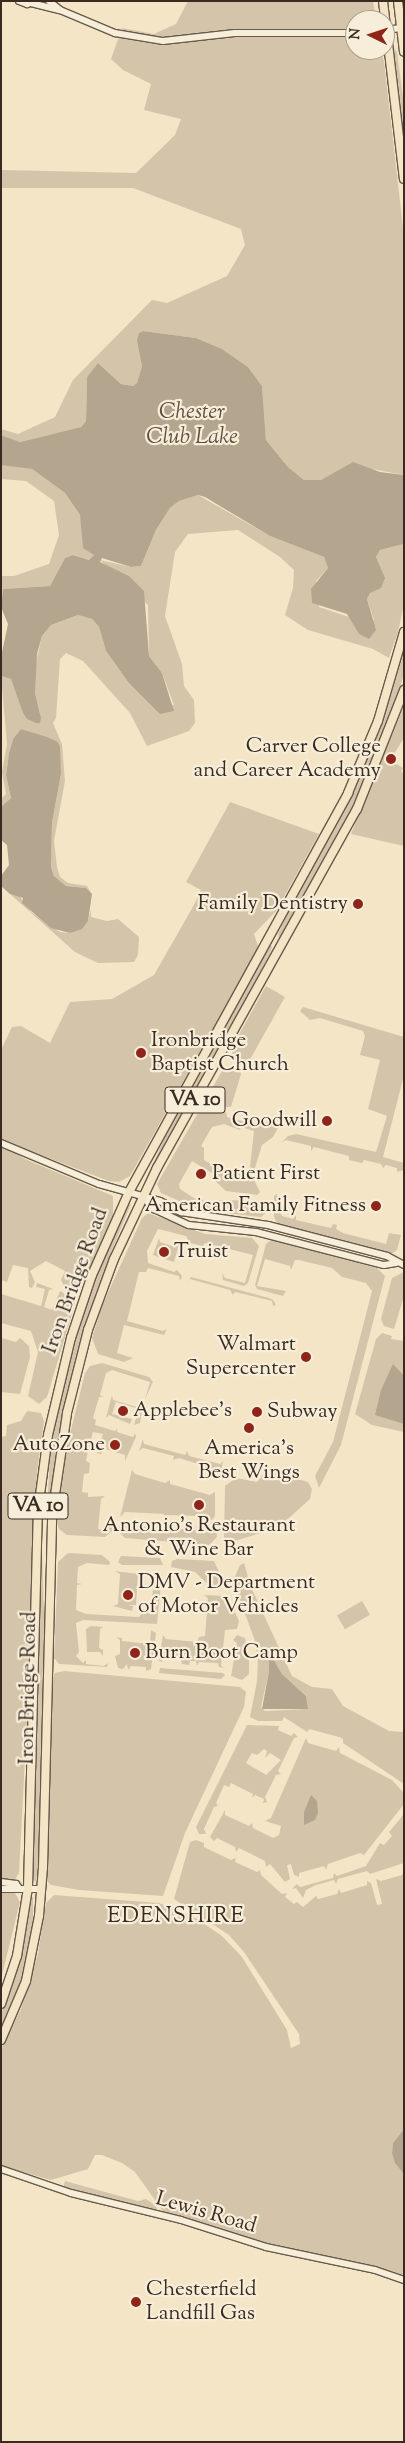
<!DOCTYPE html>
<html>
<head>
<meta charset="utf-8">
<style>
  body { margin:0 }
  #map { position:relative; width:405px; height:2443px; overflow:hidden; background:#f3e5c6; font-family:"Sorts Mill Goudy",serif }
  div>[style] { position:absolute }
  .green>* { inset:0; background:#d4c5aa; transform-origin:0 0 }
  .water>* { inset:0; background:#b4a68e }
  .roads { filter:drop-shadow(1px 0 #685a4b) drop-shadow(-1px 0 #685a4b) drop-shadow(0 1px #685a4b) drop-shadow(0 -1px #685a4b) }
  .minor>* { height:6px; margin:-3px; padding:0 3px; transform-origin:3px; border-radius:3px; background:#f7eeda }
  .major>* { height:8px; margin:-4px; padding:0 4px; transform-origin:4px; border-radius:4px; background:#f3e5c6 }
  .dots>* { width:14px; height:14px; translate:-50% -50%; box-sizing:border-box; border:2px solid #f7eeda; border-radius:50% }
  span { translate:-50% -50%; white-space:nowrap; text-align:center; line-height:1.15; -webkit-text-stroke:4.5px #f7eeda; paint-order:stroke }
  .shield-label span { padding:1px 4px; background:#f7eeda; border:1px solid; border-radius:4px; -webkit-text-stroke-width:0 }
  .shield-label { font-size:20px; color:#3a2b22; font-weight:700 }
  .poi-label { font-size:21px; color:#3a2b22 }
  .right { translate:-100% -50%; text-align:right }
  .left { translate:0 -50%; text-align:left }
  .street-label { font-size:21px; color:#3a2b22 }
  .water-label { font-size:22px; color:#5f5042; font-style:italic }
  .neighbourhood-label { font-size:22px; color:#3a2b22; letter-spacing:1px }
  .frame { position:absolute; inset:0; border:2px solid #3a2b22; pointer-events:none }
  .north { position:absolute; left:345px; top:10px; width:50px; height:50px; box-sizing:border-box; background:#f7eeda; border:1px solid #aba090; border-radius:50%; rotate:274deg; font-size:14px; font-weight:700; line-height:20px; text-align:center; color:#3a2b22 }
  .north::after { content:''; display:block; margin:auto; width:18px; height:22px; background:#8f2418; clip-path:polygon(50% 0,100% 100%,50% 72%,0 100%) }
</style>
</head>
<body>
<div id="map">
  <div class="green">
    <div style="clip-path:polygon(188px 1px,373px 1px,376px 20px,355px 20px,355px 50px,380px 50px,384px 61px,404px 236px,404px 475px,372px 469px,321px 480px,304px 480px,288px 467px,266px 440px,262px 386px,248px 367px,222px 349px,196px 338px,143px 331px,139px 333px,142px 366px,137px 383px,133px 386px,121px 384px,98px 363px,87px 377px,86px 421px,81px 427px,20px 442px,1px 435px,1px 429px,18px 434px,55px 417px,73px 380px,152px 300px,167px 303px,227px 276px,245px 245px,241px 229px,133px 188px,1px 188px,1px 170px,136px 173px,175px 135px,181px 119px,144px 110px,151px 84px,123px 70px,111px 59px,122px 28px,154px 34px,176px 24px)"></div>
    <div style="clip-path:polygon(392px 45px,397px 52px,404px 105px,404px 162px)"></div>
    <div style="clip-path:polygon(9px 464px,32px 469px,65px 493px,80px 515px,89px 551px,94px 555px,90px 560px,73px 555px,65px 558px,50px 586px,3px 589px,1px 600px,1px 576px,14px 576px,49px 564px,59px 535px,54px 501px,26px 481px,1px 479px,1px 465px)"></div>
    <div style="clip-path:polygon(198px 495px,270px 536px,324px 557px,328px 568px,316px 581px,319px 607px,352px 618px,374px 620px,367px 599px,381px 572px,376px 557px,380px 550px,404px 544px,404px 604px,398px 632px,389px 658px,373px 649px,308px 630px,285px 615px,293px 588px,294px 570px,280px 557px,238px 530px,188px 534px,175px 552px,165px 616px,182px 664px,184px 686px,194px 700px,195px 723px,189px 731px,147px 746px,130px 713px,83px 661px,66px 653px,60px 659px,56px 718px,53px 723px,62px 744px,65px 781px,54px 841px,57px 867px,60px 877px,68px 883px,87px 886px,92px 894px,86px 888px,66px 886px,54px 876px,51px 867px,52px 823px,61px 774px,58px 742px,21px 729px,13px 739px,9px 753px,6px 775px,11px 798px,1px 807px,1px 799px,6px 794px,2px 772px,7px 744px,1px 676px,11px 679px,27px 719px,40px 713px,35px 693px,35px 667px,42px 636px,51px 625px,78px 615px,92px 619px,99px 627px,106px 651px,128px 682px,147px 698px,174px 705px,162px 673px,149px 656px,148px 605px,100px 560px,131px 567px,141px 566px,156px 530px,170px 508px,179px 501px)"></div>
    <div style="clip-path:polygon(404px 641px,404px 675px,370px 770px,341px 833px,284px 935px,279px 938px,278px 934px,297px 894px,342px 811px)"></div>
    <div style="clip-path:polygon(404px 706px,404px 738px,390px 760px,403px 768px,401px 771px,404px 774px,404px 846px,351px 834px)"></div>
    <div style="clip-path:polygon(230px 802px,319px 834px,276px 911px,254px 934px,258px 946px,253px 958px,130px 1176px,119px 1182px,109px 1181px,1px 1140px,1px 1050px,12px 1027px,21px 1026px,50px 1043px,70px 1002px,112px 999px,154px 975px,194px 905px,201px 890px,186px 882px)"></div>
    <div style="clip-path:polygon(10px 894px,19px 895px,31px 912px,60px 932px,70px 933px,88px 921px,91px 910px,91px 917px,107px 921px,118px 919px,139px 937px,138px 955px,134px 962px,98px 963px,75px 952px)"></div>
    <div style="clip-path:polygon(269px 946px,272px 946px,271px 951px,227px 1036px,145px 1181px,188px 1087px)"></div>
    <div style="clip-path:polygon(266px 986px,285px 997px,248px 1063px,237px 1062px,232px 1054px,237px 1038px)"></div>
    <div style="clip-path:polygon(303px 1007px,404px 1037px,404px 1075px,383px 1157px,404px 1163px,404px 1170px,397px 1172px,397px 1168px,386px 1165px,383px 1168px,381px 1164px,364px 1160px,362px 1163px,349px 1160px,349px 1156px,314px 1147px,311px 1151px,311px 1146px,286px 1140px,281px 1143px,288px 1136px,296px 1134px,376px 1152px,387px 1116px,368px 1109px,380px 1060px,360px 1055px,365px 1036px,363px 1031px,320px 1018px,310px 1020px,300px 1011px)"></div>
    <div style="clip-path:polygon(229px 1067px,239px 1069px,241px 1074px,231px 1107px,225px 1107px,227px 1117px,246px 1122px,250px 1118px,250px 1122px,265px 1126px,266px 1122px,278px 1128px,273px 1137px,262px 1145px,254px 1171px,250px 1167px,254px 1131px,241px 1127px,240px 1130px,224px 1124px,212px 1127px,201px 1146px,204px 1148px,204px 1160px,218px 1168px,221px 1165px,227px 1171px,252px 1176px,260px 1192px,257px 1195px,226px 1191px,213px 1179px,215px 1175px,192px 1161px,179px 1184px,180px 1189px,200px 1202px,202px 1198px,204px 1203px,216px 1205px,217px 1200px,266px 1201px,268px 1211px,261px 1217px,200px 1210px,161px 1193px,157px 1184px,222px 1071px)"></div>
    <div style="clip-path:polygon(1px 1145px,25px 1159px,113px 1196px,113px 1217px,80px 1289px,64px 1286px,61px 1280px,65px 1271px,46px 1261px,30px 1271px,35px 1282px,32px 1288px,29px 1287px,28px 1268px,13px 1265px,7px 1282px,1px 1280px)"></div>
    <div style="clip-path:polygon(277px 1194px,277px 1207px,282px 1216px,293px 1219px,296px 1215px,296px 1220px,331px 1228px,333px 1224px,337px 1225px,336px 1229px,343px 1233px,386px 1244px,389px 1233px,401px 1235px,397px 1250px,391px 1254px,278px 1225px,274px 1217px,274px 1196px)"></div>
    <div style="clip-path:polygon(131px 1204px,110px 1255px,73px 1375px,59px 1438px,46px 1533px,51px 1434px,69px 1353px,94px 1276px,126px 1207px)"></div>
    <div style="clip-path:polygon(148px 1213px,205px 1234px,252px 1238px,259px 1246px,248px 1283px,244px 1286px,223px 1280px,222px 1273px,225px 1278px,245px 1283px,253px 1255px,205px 1243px,203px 1246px,190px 1243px,186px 1236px,158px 1229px,147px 1251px,148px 1263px,174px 1272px,177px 1270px,182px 1276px,180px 1281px,179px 1276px,148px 1268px,146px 1272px,139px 1272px,127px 1321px,163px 1331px,167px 1329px,164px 1335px,124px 1325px,117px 1353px,133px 1358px,124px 1362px,98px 1354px,92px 1338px,102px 1306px,142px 1218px)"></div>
    <div style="clip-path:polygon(159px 1238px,160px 1242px,175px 1247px,179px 1244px,174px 1262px,153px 1255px)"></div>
    <div style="clip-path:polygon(271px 1240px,377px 1268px,385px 1276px,341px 1445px,319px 1488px,315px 1476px,333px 1442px,372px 1291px,366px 1283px,342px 1277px,332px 1268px,299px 1260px,295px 1260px,291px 1270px,290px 1266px,265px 1259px,257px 1286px,286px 1291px,283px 1296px,257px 1289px,255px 1285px,266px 1244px)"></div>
    <div style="clip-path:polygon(404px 1272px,404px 1296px,394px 1329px,384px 1326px,381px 1319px,392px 1278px)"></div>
    <div style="clip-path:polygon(191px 1277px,269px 1298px,273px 1300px,276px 1305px,273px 1306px,272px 1301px,235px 1292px,233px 1295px,230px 1290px,190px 1279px,187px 1283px)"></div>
    <div style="clip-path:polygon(37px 1283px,53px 1289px,49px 1290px,44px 1307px,52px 1310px,60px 1291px,76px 1300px,47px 1397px,39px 1404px,28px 1396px,38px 1352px,31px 1331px,1px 1323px,1px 1294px,41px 1306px,45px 1289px,36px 1287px)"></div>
    <div style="clip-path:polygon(382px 1333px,392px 1336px,391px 1339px,404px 1341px,404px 1432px,372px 1425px,355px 1414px,376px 1339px)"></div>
    <div style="clip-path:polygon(1px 1338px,16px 1342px,20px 1338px,29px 1346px,30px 1357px,20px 1394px,1px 1392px)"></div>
    <div style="clip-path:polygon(102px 1363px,149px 1377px,153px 1382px,145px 1399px,150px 1382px,112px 1370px,106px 1373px,100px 1395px,103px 1397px,99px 1397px,93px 1418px,96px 1420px,95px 1425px,115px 1431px,117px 1428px,117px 1432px,133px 1437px,135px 1433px,136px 1437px,125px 1461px,125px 1455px,105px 1449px,101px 1454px,97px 1453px,103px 1434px,93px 1432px,89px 1447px,92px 1450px,88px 1450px,86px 1461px,90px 1463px,89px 1473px,84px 1474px,82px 1492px,88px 1493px,88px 1497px,105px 1496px,101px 1499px,98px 1529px,107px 1531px,108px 1522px,113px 1521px,112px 1531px,105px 1537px,67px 1535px,59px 1529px,57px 1523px,65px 1454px,85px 1373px,90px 1366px)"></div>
    <div style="clip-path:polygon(112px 1395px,113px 1400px,140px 1408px,143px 1404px,140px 1423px,134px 1425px,139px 1409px,116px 1402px,112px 1414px,132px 1419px,130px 1424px,109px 1415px,106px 1418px)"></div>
    <div style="clip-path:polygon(27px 1411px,41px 1413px,44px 1421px,37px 1472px,32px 1553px,28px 1701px,19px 1873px,14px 1881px,1px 1881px,1px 1437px,6px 1436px,7px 1425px,21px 1421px)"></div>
    <div style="clip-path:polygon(143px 1439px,144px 1444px,185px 1455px,187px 1451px,189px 1456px,220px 1464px,223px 1461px,221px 1471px,179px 1458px,173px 1460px,174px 1456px,143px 1448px,139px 1451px)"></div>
    <div style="clip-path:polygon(132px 1470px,135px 1474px,165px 1483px,170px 1480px,170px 1484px,210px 1495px,215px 1492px,215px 1516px,212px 1520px,199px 1520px,198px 1516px,167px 1515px,166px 1519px,164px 1514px,125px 1512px,120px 1517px)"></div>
    <div style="clip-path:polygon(267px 1471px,308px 1482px,312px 1489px,310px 1499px,289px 1518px,267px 1531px,228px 1543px,224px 1538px,225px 1486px,236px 1478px,257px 1482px)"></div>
    <div style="clip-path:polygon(121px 1522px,124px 1526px,162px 1528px,167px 1524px,168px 1528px,196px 1530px,197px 1526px,198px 1530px,208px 1530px,212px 1525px,216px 1527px,217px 1537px,209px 1545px,125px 1538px,118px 1531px)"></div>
    <div style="clip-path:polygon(68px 1553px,102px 1555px,110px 1562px,109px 1565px,87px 1563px,78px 1567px,77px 1583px,82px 1584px,77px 1585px,76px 1610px,86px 1614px,139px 1617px,152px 1601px,154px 1575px,162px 1574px,157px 1624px,83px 1620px,76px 1623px,79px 1652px,76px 1656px,83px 1663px,86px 1660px,86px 1664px,104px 1666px,108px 1663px,107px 1667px,59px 1664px,54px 1658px,58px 1562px)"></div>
    <div style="clip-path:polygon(42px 1555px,45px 1641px,40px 1849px,36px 1882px,33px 1879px,33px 1801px)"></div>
    <div style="clip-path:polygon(121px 1556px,160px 1558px,163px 1565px,122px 1565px,118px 1562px)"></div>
    <div style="clip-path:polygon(177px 1559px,214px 1561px,223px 1580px,222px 1586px,213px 1589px,195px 1572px,171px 1567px,172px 1561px)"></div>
    <div style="clip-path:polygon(evenodd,244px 1563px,251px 1587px,292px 1676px,312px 1687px,332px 1689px,343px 1706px,389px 1731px,404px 1732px,404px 1784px,343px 1743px,343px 1739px,339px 1737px,309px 1729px,307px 1732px,284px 1717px,282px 1721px,258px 1721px,250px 1717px,257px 1681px,258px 1658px,254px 1638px,233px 1581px,240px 1565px,244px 1563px,269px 1652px,282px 1674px,306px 1696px,307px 1709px,265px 1711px,261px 1707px,269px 1671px,269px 1652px)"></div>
    <div style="clip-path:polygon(115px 1571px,138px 1574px,136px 1605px,128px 1605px,133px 1606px,132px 1611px,113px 1606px,118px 1604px,120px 1574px)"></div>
    <div style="clip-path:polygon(204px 1595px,227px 1596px,239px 1621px,237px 1629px,225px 1630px,221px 1666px,225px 1668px,219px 1667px,218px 1663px,199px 1662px,197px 1666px,196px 1661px,190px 1661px,189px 1665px,182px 1664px,181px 1659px,163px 1658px,162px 1662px,159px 1661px,163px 1635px,166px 1639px,197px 1642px,199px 1637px,205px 1636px,208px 1598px)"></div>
    <div style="left:362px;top:1601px;width:16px;height:29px;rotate:60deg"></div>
    <div style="clip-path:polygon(91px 1626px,103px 1627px,100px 1629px,99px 1648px,103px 1650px,103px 1656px,100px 1652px,87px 1652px,86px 1629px)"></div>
    <div style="clip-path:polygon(151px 1630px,156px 1633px,151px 1669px,146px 1671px,146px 1667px,131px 1666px,128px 1670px,127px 1664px,123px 1669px,118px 1668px,115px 1656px,120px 1654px,120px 1640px,116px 1637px,122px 1638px,122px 1641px,150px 1644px)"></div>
    <div style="clip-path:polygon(237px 1635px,245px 1638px,249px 1658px,249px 1674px,242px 1680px,231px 1676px,237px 1643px,233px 1640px)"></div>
    <div style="clip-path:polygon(160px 1668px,223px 1673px,225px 1675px,221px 1679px,159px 1673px)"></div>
    <div style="clip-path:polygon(64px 1671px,240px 1687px,246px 1692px,244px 1707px,185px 1833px,163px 1896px,79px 1890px,51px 1885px,47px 1881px,53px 1677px,55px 1673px)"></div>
    <div style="clip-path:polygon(evenodd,247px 1725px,279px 1726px,278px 1730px,291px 1736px,294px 1733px,298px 1737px,294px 1738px,278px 1771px,281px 1774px,276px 1775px,265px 1797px,267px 1802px,263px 1803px,264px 1799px,255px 1795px,252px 1798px,253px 1794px,231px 1783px,229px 1787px,224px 1785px,216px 1803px,218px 1806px,214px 1807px,204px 1829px,206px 1834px,199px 1834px,196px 1827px,247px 1725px,264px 1749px,267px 1751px,265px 1758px,270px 1753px,281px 1760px,266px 1775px,246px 1763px,252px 1753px,257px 1755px,264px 1749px)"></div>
    <div style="clip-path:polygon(306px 1738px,308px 1743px,336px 1751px,339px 1747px,340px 1753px,392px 1780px,404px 1793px,404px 1804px,364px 1855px,360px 1853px,328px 1864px,326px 1870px,324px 1866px,299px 1873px,299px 1877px,294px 1875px,291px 1864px,287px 1865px,290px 1879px,285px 1882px,270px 1864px,266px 1867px,265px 1861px,239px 1848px,236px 1852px,235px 1847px,217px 1838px,214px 1841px,210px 1837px,225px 1810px,225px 1815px,249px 1826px,252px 1823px,253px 1828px,273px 1838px,279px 1835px,281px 1826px,265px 1821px,271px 1818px)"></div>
    <div style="clip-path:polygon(404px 1814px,404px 1863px,370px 1874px,367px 1871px,338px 1879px,336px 1884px,334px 1880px,316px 1885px,306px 1890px,303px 1898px,296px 1888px,292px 1889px,297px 1884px,300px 1887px,333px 1878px,334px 1873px,337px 1876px,366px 1866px,380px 1843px,384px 1845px,392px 1836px,389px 1832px)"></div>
    <div style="clip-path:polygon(196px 1840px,204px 1843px,204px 1847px,231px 1860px,236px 1858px,235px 1862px,257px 1872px,260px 1870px,261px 1875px,282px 1894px,287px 1893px,285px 1897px,294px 1904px,297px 1902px,303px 1907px,316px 1896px,318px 1899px,337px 1894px,339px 1889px,341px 1893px,367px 1885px,367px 1881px,371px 1883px,377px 1905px,382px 1904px,376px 1879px,381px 1881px,402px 1875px,404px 1870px,404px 2129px,393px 2143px,392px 2152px,404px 2174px,404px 2276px,285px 2250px,165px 2214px,135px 2172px,122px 2163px,102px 2155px,95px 2155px,88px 2169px,51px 2180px,1px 2166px,1px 2050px,21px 2009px,38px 1953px,46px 1903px,54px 1895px,159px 1903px,197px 1919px,222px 1936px,242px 1957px,287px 2030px,291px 2048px,300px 2044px,299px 2034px,244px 1952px,229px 1935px,174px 1899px,190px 1842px)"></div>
    <div style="clip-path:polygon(1px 1892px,15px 1893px,20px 1902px,1px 1979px)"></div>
    <div style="clip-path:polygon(33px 1897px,33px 1921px,19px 1990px,1px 2031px,1px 2010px,11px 1984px,29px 1898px)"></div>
    <div style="clip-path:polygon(65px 2181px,138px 2201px,146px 2199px,155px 2205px,157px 2210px,74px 2191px,63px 2187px)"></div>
  </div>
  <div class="water">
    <div style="clip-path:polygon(143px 331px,196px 338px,222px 349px,248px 367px,262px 386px,266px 440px,288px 467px,304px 480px,321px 480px,353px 462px,380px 472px,404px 475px,404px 544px,380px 550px,376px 557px,385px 578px,381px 588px,370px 593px,367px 599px,376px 630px,369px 639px,359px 634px,347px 614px,312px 603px,311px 589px,328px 568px,324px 557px,270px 536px,205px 497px,198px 495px,179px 501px,170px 508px,156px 530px,141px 566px,131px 567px,102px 558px,100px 562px,129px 576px,144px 591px,149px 656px,162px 673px,174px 711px,160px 714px,128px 682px,106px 651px,99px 627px,92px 619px,78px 615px,51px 625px,42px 636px,37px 654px,35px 693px,41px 718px,40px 723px,36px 723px,27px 719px,23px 713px,11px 679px,1px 676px,1px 657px,8px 624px,1px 607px,3px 589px,50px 586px,65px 558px,73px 555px,89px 560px,94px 555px,83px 548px,80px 515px,65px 493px,32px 469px,1px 465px,1px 435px,20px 442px,81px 427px,86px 421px,87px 377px,98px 363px,121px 384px,133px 386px,137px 383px,142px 366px,137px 340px,139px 333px)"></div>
    <div style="clip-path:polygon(21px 729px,47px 737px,58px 742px,60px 747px,61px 774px,52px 823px,51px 867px,54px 876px,66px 886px,86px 888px,92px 894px,88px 921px,82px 929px,70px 933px,51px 928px,22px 903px,23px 898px,10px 894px,1px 886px,1px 876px,9px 865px,7px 845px,1px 840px,1px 807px,11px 798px,6px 775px,9px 753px,13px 739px)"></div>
    <div style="clip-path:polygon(393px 1364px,404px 1376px,404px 1424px,375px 1415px,381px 1390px)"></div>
    <div style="clip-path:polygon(269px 1652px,282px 1674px,306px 1696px,308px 1709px,262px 1709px,269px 1671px)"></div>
    <div style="clip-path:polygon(311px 1795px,317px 1801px,318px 1813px,315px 1820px,304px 1825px,304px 1812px)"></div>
    <div style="clip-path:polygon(404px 2129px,404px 2174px,395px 2163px,392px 2153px,393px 2143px)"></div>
  </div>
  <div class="roads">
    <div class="minor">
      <div style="left:19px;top:1px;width:9px;rotate:21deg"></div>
      <div style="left:27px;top:4px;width:7px;rotate:-27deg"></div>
      <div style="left:49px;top:1px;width:13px;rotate:39deg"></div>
      <div style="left:31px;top:3px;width:30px;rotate:14deg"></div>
      <div style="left:60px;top:10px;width:60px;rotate:22.7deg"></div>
      <div style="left:115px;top:33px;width:49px;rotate:9.5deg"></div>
      <div style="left:163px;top:41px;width:72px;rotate:-6.3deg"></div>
      <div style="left:235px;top:33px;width:120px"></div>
      <div style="left:385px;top:30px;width:16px;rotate:-7deg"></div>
      <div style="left:1px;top:1143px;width:106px;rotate:22.7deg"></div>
      <div style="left:99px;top:1184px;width:63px;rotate:15.6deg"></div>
      <div style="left:160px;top:1201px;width:24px;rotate:28deg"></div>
      <div style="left:181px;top:1212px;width:88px;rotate:8.5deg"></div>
      <div style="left:268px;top:1225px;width:123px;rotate:14.6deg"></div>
      <div style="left:387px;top:1256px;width:19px;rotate:28deg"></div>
      <div style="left:144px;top:1198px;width:15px;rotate:48deg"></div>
      <div style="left:154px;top:1209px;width:38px;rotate:25deg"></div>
      <div style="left:189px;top:1225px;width:67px;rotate:6deg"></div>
      <div style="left:256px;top:1232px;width:132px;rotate:14.5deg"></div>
      <div style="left:384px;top:1265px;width:12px;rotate:-9deg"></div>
      <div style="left:1px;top:1882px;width:15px;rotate:8deg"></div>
      <div style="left:16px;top:1884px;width:5px;rotate:53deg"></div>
      <div style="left:1px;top:1889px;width:41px"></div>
      <div style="left:1px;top:2169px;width:74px;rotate:18.9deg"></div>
      <div style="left:71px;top:2193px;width:113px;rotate:13.8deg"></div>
      <div style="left:181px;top:2220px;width:89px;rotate:17.6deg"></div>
      <div style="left:266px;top:2247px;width:111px;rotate:11.9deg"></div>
      <div style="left:375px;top:2270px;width:31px;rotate:19deg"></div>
    </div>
    <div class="major">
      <div style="left:383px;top:1px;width:179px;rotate:83.3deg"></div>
      <div style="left:398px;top:1px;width:51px;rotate:83.3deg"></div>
      <div style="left:1px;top:2004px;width:51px;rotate:-71.6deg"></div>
      <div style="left:17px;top:1956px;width:69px;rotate:-80.8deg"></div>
      <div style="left:28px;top:1888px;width:378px;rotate:-88.5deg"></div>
      <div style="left:38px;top:1510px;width:76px;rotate:-82.4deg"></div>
      <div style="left:48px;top:1435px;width:100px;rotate:-76.7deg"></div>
      <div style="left:71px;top:1338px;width:66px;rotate:-71.6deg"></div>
      <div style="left:92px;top:1275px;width:91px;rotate:-66deg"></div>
      <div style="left:129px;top:1192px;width:455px;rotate:-61.2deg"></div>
      <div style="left:348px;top:793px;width:78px;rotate:-67.4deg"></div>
      <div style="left:378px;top:721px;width:93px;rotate:-73.7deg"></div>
      <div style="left:1px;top:2040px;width:64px;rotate:-67deg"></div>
      <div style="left:26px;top:1981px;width:66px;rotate:-78.7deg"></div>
      <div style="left:39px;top:1916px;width:49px;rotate:-85.3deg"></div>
      <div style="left:43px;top:1867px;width:352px;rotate:-88.5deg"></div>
      <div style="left:52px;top:1515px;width:103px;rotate:-81.6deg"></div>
      <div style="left:67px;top:1413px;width:86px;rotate:-75.8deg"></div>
      <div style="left:88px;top:1330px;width:76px;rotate:-69.9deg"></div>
      <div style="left:114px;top:1259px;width:101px;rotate:-64.7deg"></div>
      <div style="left:157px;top:1168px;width:411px;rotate:-60.9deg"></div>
      <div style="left:357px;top:809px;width:128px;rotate:-68.4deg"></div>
    </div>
  </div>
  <div class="dots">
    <div style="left:391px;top:759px;background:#8f2418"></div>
    <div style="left:358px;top:904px;background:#8f2418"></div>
    <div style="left:141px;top:1053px;background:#8f2418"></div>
    <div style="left:327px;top:1121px;background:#8f2418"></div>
    <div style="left:201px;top:1174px;background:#8f2418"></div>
    <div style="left:376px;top:1206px;background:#8f2418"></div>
    <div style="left:164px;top:1252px;background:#8f2418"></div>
    <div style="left:306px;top:1357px;background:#8f2418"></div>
    <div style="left:123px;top:1411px;background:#8f2418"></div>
    <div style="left:257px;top:1412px;background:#8f2418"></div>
    <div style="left:249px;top:1428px;background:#8f2418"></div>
    <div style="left:115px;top:1445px;background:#8f2418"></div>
    <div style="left:199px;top:1505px;background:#8f2418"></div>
    <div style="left:128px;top:1595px;background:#8f2418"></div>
    <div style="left:135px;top:1653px;background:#8f2418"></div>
    <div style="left:136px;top:2302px;background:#8f2418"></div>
  </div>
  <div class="shield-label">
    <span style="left:195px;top:1100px">VA 10</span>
    <span style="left:38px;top:1506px">VA 10</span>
  </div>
  <div class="poi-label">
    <span class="right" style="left:381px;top:759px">Carver College<br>and Career Academy</span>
    <span class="right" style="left:348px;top:904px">Family Dentistry</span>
    <span class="left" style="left:151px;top:1053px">Ironbridge<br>Baptist Church</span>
    <span class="right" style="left:317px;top:1121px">Goodwill</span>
    <span class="left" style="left:212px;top:1174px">Patient First</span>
    <span class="right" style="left:366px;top:1206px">American Family Fitness</span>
    <span class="left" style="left:174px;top:1252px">Truist</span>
    <span class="right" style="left:296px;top:1357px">Walmart<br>Supercenter</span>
    <span class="left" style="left:133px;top:1411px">Applebee's</span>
    <span class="left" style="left:267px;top:1412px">Subway</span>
    <span class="right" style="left:105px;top:1445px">AutoZone</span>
    <span style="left:249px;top:1461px">America's<br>Best Wings</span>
    <span style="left:199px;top:1538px">Antonio's Restaurant<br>&amp; Wine Bar</span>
    <span class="left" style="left:138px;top:1595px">DMV - Department<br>of Motor Vehicles</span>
    <span class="left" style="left:145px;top:1653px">Burn Boot Camp</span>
    <span class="left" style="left:146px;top:2302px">Chesterfield<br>Landfill Gas</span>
  </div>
  <div class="street-label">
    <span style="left:76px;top:1281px;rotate:-70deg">Iron Bridge Road</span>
    <span style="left:29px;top:1688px;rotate:-89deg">Iron Bridge Road</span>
    <span style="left:206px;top:2213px;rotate:16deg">Lewis Road</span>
  </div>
  <div class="water-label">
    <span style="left:192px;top:426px">Chester<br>Club Lake</span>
  </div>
  <div class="neighbourhood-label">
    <span style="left:176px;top:1918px">EDENSHIRE</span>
  </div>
  <div class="frame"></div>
  <div class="north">N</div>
</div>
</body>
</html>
